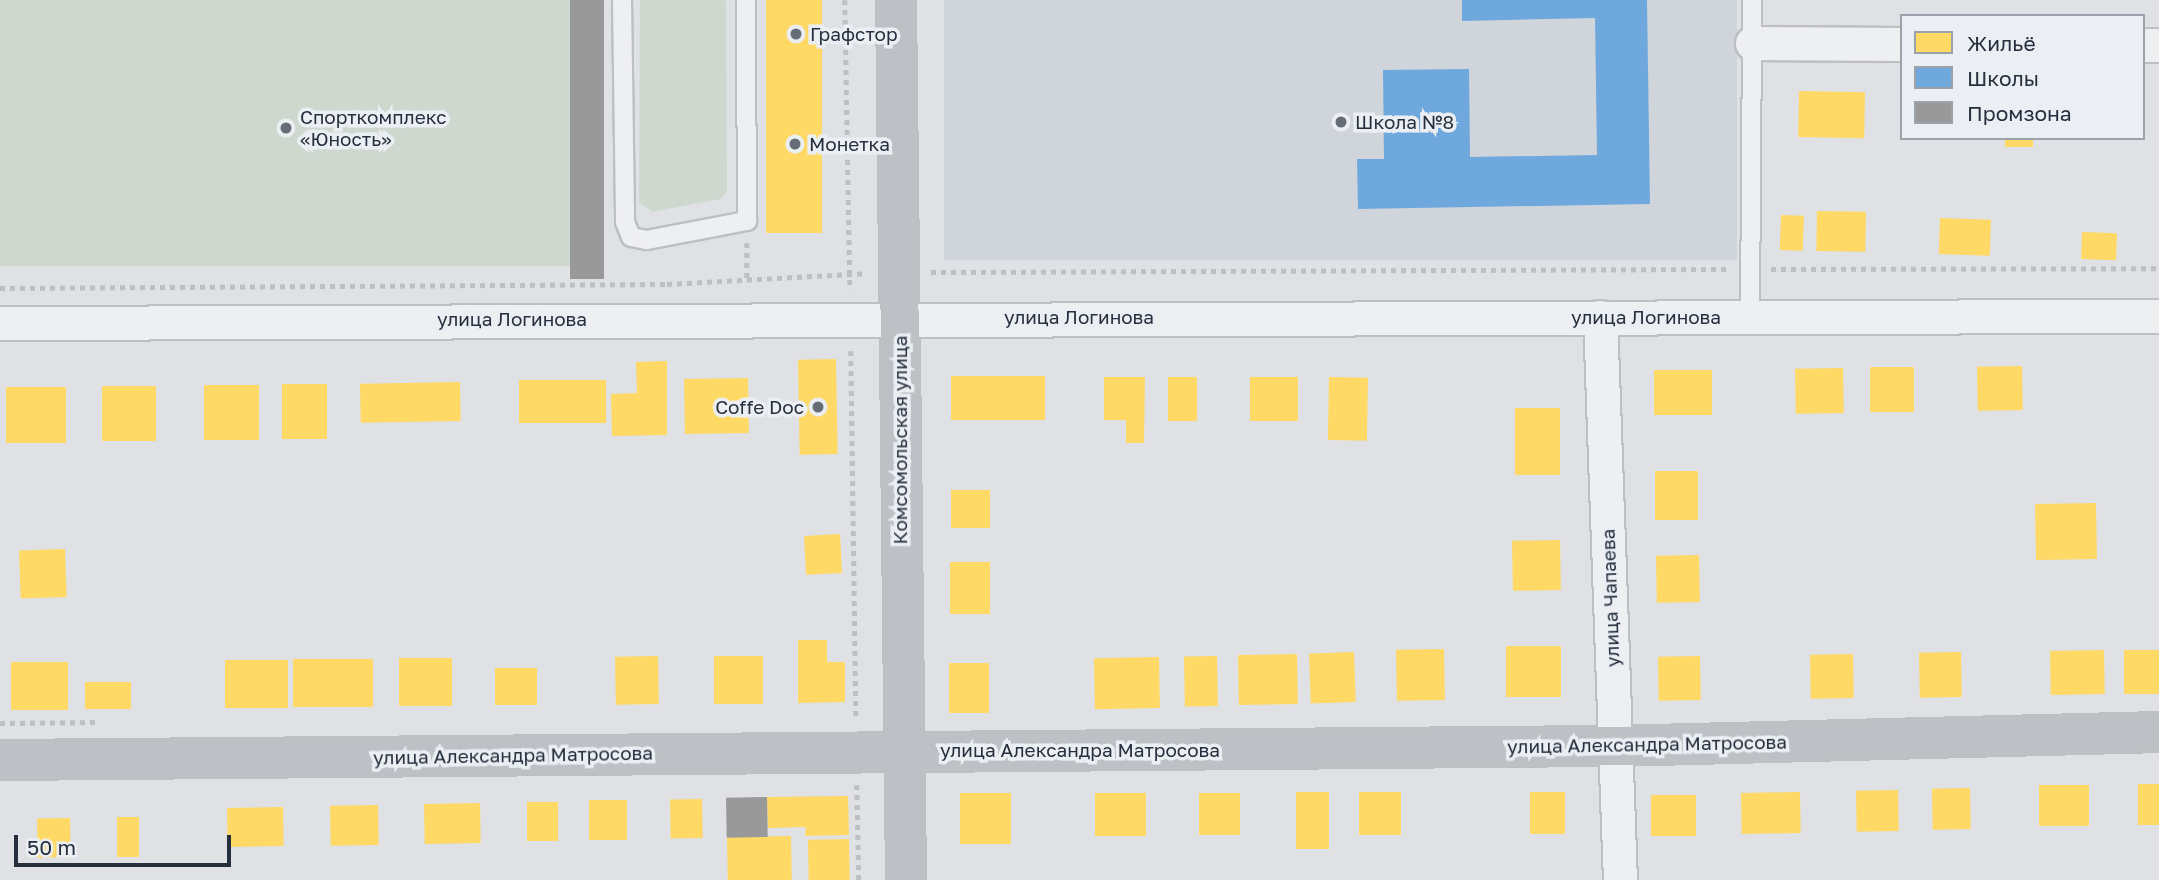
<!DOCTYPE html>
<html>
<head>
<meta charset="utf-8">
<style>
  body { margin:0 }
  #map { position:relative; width:2159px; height:880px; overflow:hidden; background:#dfe1e4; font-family:"Golos Text",sans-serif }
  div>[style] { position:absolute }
  .built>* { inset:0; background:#d0d4db; transform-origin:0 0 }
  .green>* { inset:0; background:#cfd8cf; transform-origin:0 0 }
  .homes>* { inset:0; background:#ffd966; transform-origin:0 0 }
  .schools>* { inset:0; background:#6fa8dc }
  .industry>* { inset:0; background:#999; transform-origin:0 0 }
  .path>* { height:4.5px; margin-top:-2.25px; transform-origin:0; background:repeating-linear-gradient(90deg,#bdbfc3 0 5px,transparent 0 10px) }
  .roads { filter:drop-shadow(2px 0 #bdbfc2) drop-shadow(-2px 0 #bdbfc2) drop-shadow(0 2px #bdbfc2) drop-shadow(0 -2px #bdbfc2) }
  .lane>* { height:18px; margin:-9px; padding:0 9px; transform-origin:9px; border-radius:9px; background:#eeeff1 }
  .street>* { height:33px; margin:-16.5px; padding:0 16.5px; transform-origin:16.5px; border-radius:16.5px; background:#eeeff1 }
  .secondary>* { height:38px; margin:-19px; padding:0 19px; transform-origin:19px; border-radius:19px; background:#bdc0c4 }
  .dots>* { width:19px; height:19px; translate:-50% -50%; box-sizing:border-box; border:4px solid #ebeff4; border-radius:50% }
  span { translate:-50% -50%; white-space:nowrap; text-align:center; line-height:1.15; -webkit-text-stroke:7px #ebeff4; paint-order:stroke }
  .poi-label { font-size:19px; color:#262f3d }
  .left { translate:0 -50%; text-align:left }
  .right { translate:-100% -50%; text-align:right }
  .street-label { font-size:19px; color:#262f3d }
  .legend { position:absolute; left:1900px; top:14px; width:245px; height:126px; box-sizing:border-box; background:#ebeff4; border:2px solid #9ca2ab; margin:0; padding:9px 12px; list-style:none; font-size:21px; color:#262f3d }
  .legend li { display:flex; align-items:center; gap:14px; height:35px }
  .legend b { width:35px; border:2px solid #9ca2ab }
  .scale { position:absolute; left:14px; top:835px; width:217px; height:32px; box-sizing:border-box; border:4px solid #262f3d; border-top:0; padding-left:9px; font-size:21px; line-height:24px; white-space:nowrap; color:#262f3d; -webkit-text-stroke:5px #ebeff4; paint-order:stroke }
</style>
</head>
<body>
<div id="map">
  <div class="built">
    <div style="left:944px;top:0;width:793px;height:260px"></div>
  </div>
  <div class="green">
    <div style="left:0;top:0;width:570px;height:266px"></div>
    <div style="clip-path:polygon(640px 0,726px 0,727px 192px,720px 199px,652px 212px,639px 202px)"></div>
  </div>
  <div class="homes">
    <div style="left:766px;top:0;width:56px;height:233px"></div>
    <div style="left:1799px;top:91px;width:66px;height:46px;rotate:1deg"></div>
    <div style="left:2005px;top:138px;width:28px;height:9px"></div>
    <div style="left:1817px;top:211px;width:49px;height:40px;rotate:1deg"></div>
    <div style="left:1781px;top:215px;width:23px;height:35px;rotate:2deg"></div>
    <div style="left:1940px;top:218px;width:51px;height:36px;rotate:2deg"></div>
    <div style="left:2082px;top:232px;width:35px;height:27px;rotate:2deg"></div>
    <div style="left:836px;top:359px;width:95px;height:38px;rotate:89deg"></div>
    <div style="clip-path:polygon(667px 361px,667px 435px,612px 436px,611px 394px,637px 393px,636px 362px)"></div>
    <div style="left:2022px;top:366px;width:44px;height:45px;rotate:89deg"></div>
    <div style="left:1914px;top:367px;width:45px;height:44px;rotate:90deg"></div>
    <div style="left:1843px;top:368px;width:45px;height:48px;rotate:89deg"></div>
    <div style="left:1712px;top:370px;width:45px;height:58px;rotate:90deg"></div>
    <div style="left:951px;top:376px;width:94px;height:44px"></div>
    <div style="clip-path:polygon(1104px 377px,1145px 377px,1144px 443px,1126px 443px,1126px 420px,1104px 420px)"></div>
    <div style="left:1168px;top:377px;width:29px;height:44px"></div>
    <div style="left:1250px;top:377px;width:48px;height:44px"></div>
    <div style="left:1329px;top:377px;width:39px;height:63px;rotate:1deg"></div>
    <div style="left:748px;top:378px;width:55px;height:64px;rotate:89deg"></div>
    <div style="left:606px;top:380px;width:43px;height:87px;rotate:90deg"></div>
    <div style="left:460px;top:382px;width:39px;height:100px;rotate:89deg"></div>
    <div style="left:327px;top:384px;width:55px;height:45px;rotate:90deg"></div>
    <div style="left:259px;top:385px;width:55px;height:55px;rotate:90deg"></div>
    <div style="left:156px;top:386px;width:55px;height:54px;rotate:90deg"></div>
    <div style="left:66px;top:387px;width:56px;height:60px;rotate:90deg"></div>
    <div style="left:1560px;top:408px;width:67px;height:45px;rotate:90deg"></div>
    <div style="left:1655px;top:471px;width:43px;height:49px"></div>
    <div style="left:951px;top:490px;width:39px;height:38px"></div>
    <div style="left:2096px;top:503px;width:56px;height:61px;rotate:89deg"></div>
    <div style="left:840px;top:534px;width:39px;height:36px;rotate:87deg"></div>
    <div style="left:1560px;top:540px;width:50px;height:48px;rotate:89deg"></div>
    <div style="left:65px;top:549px;width:48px;height:46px;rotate:88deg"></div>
    <div style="left:1699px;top:555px;width:47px;height:43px;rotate:89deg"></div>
    <div style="left:950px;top:562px;width:40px;height:52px"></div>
    <div style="clip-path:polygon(798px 640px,827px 640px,827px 662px,845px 662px,845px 702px,798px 703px)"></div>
    <div style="left:1561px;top:646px;width:51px;height:55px;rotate:90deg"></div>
    <div style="left:1444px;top:649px;width:51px;height:48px;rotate:89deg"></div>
    <div style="left:2104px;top:650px;width:44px;height:54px;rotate:89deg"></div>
    <div style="left:2124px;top:650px;width:35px;height:44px"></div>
    <div style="left:1354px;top:652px;width:50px;height:45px;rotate:88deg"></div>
    <div style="left:1961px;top:652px;width:45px;height:42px;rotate:89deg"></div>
    <div style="left:1297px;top:654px;width:50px;height:59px;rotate:89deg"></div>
    <div style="left:1853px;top:654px;width:44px;height:43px;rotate:89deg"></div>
    <div style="left:658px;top:656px;width:48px;height:43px;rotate:89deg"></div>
    <div style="left:714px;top:656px;width:49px;height:48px"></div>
    <div style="left:1217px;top:656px;width:50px;height:33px;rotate:89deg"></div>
    <div style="left:1700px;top:656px;width:44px;height:42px;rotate:89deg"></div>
    <div style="left:1159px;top:657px;width:51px;height:65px;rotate:89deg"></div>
    <div style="left:452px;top:658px;width:48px;height:53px;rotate:90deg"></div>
    <div style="left:373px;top:659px;width:48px;height:80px;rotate:90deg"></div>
    <div style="left:288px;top:660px;width:48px;height:63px;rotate:90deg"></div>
    <div style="left:11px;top:662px;width:57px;height:48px"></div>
    <div style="left:949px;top:663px;width:40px;height:50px"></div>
    <div style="left:537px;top:668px;width:37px;height:42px;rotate:90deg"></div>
    <div style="left:85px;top:682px;width:46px;height:27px"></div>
    <div style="left:2138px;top:784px;width:21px;height:41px"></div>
    <div style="left:2089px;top:785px;width:41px;height:50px;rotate:90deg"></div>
    <div style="left:1970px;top:788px;width:41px;height:38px;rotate:89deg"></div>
    <div style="left:1898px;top:790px;width:41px;height:42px;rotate:89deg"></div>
    <div style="left:1329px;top:792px;width:57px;height:33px;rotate:90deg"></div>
    <div style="left:1401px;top:792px;width:43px;height:42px;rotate:90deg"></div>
    <div style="left:1530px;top:792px;width:35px;height:42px"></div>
    <div style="left:1800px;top:792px;width:41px;height:59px;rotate:89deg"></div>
    <div style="left:960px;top:793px;width:51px;height:51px"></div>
    <div style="left:1095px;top:793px;width:51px;height:43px"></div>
    <div style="left:1199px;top:793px;width:41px;height:42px"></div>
    <div style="left:1651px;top:795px;width:45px;height:41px"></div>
    <div style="clip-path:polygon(848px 796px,849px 835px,805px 836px,806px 827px,768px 828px,767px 797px)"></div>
    <div style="left:702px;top:799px;width:39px;height:32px;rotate:89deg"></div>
    <div style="left:627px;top:800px;width:40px;height:38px;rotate:90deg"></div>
    <div style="left:527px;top:802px;width:31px;height:39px"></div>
    <div style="left:480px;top:803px;width:40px;height:56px;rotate:89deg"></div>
    <div style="left:378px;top:805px;width:40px;height:48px;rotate:89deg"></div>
    <div style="left:283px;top:807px;width:39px;height:56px;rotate:89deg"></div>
    <div style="left:117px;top:817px;width:22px;height:40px"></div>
    <div style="left:70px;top:818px;width:39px;height:33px;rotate:89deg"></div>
    <div style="left:791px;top:836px;width:44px;height:64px;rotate:89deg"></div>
    <div style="left:849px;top:839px;width:41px;height:41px;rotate:89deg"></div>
  </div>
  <div class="schools">
    <div style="clip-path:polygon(1462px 0,1647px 0,1650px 204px,1358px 209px,1357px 159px,1384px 159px,1383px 70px,1469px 69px,1470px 157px,1597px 155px,1595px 18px,1462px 21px)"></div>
  </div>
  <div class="industry">
    <div style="left:570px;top:0;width:34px;height:279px"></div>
    <div style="left:767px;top:797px;width:40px;height:41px;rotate:89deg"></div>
  </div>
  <div class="path">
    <div style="left:845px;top:0;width:290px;rotate:89deg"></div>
    <div style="left:747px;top:243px;width:35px;rotate:90deg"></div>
    <div style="left:1771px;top:269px;width:388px;rotate:-0.1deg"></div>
    <div style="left:931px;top:272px;width:797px;rotate:-0.22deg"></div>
    <div style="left:0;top:288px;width:667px;rotate:-0.34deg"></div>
    <div style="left:667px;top:284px;width:200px;rotate:-3.1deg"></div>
    <div style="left:851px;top:351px;width:369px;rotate:89.2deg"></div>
    <div style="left:0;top:723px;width:97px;rotate:-0.6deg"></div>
    <div style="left:857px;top:785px;width:95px;rotate:88.8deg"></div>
  </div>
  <div class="roads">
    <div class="lane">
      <div style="left:622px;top:0;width:222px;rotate:89.2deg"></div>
      <div style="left:625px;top:222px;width:16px;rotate:68deg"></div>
      <div style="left:631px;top:237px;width:16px;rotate:11deg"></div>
      <div style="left:647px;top:240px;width:102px;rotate:-10.8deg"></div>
      <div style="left:747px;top:221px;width:221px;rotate:-90.3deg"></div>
      <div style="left:1750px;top:316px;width:316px;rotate:-89.6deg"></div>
    </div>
    <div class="street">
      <div style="left:1752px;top:43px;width:150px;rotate:0.4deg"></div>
      <div style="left:2143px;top:45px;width:16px"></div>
      <div style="left:1600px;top:317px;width:563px;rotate:87.97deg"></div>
      <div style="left:0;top:323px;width:2159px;rotate:-0.19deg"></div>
    </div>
    <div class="secondary">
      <div style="left:896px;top:0;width:880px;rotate:89.35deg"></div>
      <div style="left:0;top:760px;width:1615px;rotate:-0.5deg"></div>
      <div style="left:1615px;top:746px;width:544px;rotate:-1.47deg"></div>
    </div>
  </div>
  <div class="dots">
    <div style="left:796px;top:34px;background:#676d77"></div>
    <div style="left:1341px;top:122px;background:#676d77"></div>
    <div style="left:286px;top:128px;background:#676d77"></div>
    <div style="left:795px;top:144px;background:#676d77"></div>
    <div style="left:818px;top:407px;background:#676d77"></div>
  </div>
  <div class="poi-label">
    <span class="left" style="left:810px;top:34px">Графстор</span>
    <span class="left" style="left:300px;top:128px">Спорткомплекс<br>«Юность»</span>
    <span class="left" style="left:1355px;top:122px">Школа №8</span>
    <span class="left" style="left:809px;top:144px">Монетка</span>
    <span class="right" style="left:804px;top:407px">Coffe Doc</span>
  </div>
  <div class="street-label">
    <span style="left:1079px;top:317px">улица Логинова</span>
    <span style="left:1646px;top:317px">улица Логинова</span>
    <span style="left:512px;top:319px">улица Логинова</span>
    <span style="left:900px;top:440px;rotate:-90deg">Комсомольская улица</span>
    <span style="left:1610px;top:598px;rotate:-92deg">улица Чапаева</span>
    <span style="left:1647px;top:744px;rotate:-1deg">улица Александра Матросова</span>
    <span style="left:1080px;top:750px">улица Александра Матросова</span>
    <span style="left:513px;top:755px;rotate:-1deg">улица Александра Матросова</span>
  </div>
  <ul class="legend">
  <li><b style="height:19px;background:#ffd966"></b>Жильё</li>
  <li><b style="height:19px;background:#6fa8dc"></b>Школы</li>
  <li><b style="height:19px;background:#999"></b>Промзона</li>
  </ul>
  <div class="scale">50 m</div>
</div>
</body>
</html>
